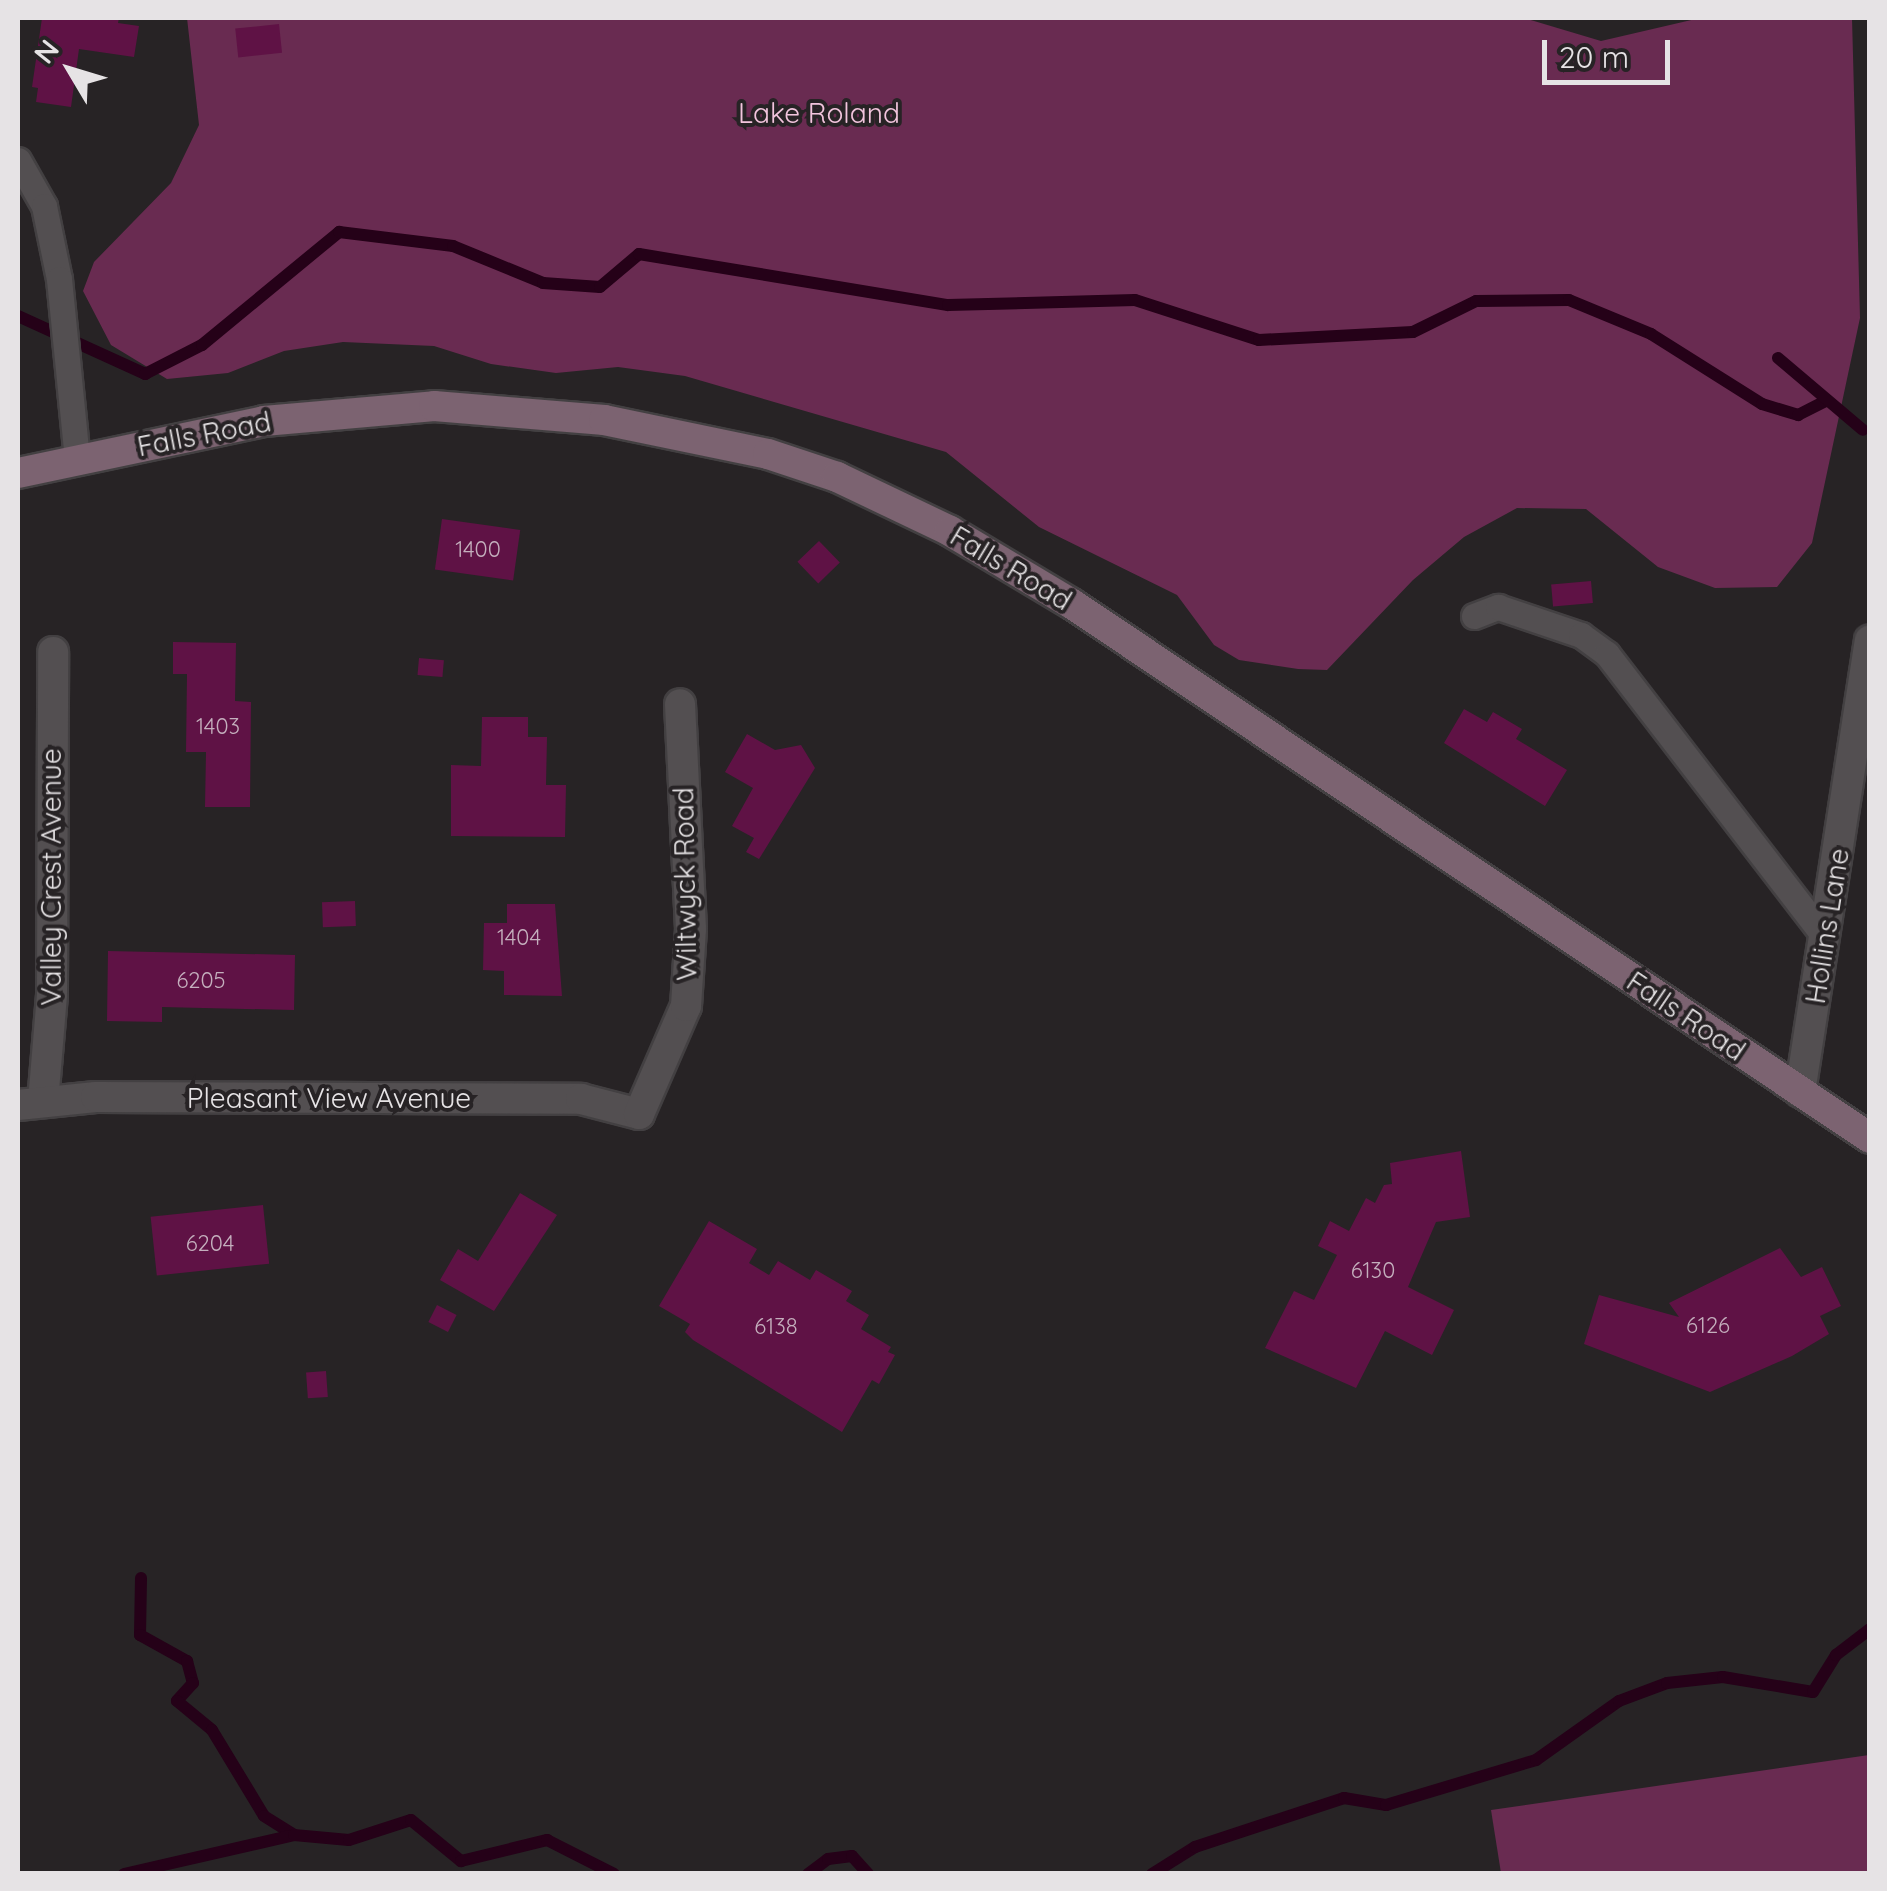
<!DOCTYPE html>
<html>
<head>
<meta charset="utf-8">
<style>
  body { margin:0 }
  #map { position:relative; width:1887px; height:1891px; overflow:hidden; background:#272325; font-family:Quicksand,sans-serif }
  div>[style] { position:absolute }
  .green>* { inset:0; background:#692b51 }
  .stream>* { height:12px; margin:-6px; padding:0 6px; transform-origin:6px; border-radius:6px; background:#250118 }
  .building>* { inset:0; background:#5f1245; transform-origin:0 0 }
  .roads { filter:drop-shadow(2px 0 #434042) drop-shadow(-2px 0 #434042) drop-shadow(0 2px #434042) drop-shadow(0 -2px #434042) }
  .lane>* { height:25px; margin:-12.5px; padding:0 12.5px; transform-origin:12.5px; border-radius:12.5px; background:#534f51 }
  .street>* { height:30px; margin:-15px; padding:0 15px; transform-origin:15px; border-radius:15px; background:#534f51 }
  .secondary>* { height:30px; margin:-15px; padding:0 15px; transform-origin:15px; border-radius:15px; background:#7c6371 }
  span { translate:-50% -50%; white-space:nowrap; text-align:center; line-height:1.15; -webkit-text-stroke:8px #272325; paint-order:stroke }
  .number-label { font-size:22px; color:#c4afbd }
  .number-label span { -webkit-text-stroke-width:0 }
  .park-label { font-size:28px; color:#f2c4dd }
  .street-label { font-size:28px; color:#e6e3e5 }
  .frame { position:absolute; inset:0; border:20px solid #e6e3e5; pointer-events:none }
  .north { position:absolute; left:20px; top:20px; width:100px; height:100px; -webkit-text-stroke:8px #272325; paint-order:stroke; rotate:308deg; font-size:28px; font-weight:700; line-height:40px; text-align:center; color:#e6e3e5 }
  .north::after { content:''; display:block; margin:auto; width:35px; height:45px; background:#e6e3e5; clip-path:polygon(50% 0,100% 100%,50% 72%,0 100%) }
  .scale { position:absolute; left:1542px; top:40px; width:128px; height:45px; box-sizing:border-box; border:5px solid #e6e3e5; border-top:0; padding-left:12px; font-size:30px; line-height:35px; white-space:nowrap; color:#e6e3e5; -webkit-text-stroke:8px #272325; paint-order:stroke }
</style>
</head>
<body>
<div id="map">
  <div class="green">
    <div style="clip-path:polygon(187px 18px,1524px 18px,1601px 41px,1700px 18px,1852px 18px,1860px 318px,1812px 543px,1777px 587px,1715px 588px,1658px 567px,1586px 509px,1517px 508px,1464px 537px,1413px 580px,1327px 670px,1298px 669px,1239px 660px,1214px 645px,1177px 595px,1039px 527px,946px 452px,685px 376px,618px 367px,556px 373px,491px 364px,434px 346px,343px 342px,284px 351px,228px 373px,167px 379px,111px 345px,83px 291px,94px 262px,171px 183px,199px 125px)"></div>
    <div style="clip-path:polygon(1869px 1755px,1869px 1873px,1501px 1873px,1491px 1810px)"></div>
  </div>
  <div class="stream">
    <div style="left:18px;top:316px;width:140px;rotate:24.5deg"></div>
    <div style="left:145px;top:374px;width:64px;rotate:-27deg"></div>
    <div style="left:202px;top:345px;width:178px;rotate:-39.5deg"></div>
    <div style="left:339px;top:232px;width:115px;rotate:7deg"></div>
    <div style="left:453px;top:246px;width:97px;rotate:22.3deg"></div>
    <div style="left:543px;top:283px;width:57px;rotate:4deg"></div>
    <div style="left:600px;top:287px;width:51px;rotate:-40.2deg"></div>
    <div style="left:639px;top:254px;width:313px;rotate:9.4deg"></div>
    <div style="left:948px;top:305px;width:187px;rotate:-1.5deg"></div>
    <div style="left:1135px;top:300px;width:130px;rotate:17.9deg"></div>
    <div style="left:1259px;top:340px;width:154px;rotate:-3deg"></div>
    <div style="left:1413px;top:332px;width:70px;rotate:-26.2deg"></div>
    <div style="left:1476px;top:301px;width:93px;rotate:-0.6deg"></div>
    <div style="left:1569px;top:300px;width:89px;rotate:22.5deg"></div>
    <div style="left:1651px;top:334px;width:131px;rotate:32.2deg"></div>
    <div style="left:1762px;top:404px;width:38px;rotate:17deg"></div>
    <div style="left:1798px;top:415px;width:29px;rotate:-27deg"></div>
    <div style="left:1778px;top:358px;width:111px;rotate:40.3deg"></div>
    <div style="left:141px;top:1578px;width:57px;rotate:91deg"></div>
    <div style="left:140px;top:1635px;width:54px;rotate:29deg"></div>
    <div style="left:187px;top:1661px;width:23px;rotate:75deg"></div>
    <div style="left:193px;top:1683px;width:24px;rotate:132deg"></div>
    <div style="left:177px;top:1701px;width:45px;rotate:39.6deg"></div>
    <div style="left:212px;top:1730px;width:100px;rotate:58.8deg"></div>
    <div style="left:264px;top:1816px;width:36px;rotate:32deg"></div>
    <div style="left:124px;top:1874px;width:174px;rotate:-12.9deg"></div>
    <div style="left:294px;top:1835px;width:55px;rotate:5.2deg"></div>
    <div style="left:349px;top:1840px;width:65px;rotate:-17.9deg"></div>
    <div style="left:411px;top:1820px;width:65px;rotate:39.4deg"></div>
    <div style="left:461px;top:1861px;width:89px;rotate:-13.7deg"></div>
    <div style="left:547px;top:1840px;width:75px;rotate:26.9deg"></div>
    <div style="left:808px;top:1874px;width:25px;rotate:-37deg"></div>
    <div style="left:828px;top:1859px;width:24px;rotate:-7deg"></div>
    <div style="left:852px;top:1856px;width:24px;rotate:48deg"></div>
    <div style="left:1152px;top:1874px;width:51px;rotate:-32.1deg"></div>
    <div style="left:1195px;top:1847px;width:157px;rotate:-18.2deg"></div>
    <div style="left:1344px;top:1798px;width:43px;rotate:9.5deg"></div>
    <div style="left:1386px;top:1805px;width:157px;rotate:-16.7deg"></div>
    <div style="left:1536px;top:1760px;width:102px;rotate:-35.4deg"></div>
    <div style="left:1619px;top:1701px;width:51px;rotate:-20.6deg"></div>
    <div style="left:1667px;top:1683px;width:56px;rotate:-6.1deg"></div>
    <div style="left:1723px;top:1677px;width:91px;rotate:9.5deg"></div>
    <div style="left:1813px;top:1692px;width:44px;rotate:-58.1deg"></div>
    <div style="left:1836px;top:1655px;width:43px;rotate:-37.4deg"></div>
  </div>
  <div class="building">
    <div style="clip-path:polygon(42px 18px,119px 18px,118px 23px,139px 26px,134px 57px,79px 49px,71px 107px,36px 102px,38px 88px,32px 87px)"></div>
    <div style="left:279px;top:24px;width:29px;height:44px;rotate:84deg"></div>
    <div style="left:442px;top:519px;width:79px;height:51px;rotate:8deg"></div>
    <div style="left:819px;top:541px;width:30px;height:30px;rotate:46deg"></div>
    <div style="left:1591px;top:581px;width:22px;height:40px;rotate:85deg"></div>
    <div style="clip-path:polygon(173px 642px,236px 643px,235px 701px,251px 702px,250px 807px,205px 807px,206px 752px,186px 752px,187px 674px,173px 674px)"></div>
    <div style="left:419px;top:658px;width:25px;height:17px;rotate:5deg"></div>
    <div style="clip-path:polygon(1464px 709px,1487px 722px,1493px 712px,1522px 729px,1516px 739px,1567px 770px,1545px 806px,1444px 743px)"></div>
    <div style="clip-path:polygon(482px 717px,528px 717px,528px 737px,547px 737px,546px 785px,566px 785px,565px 837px,451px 836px,451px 765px,481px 766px)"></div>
    <div style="clip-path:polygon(747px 734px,775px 750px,801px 745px,815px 768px,759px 859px,746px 852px,754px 838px,732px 826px,753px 788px,725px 772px)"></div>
    <div style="left:355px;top:901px;width:25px;height:33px;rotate:88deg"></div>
    <div style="clip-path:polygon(507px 904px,555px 904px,562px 996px,504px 995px,504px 971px,483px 970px,484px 923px,507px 923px)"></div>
    <div style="clip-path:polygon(108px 951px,295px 955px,294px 1010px,162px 1007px,162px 1022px,107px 1021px)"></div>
    <div style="clip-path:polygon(1461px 1151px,1470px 1217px,1436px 1222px,1408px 1287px,1454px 1310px,1432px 1355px,1385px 1331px,1356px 1388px,1265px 1348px,1294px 1291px,1314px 1300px,1337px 1255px,1318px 1246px,1330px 1221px,1349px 1231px,1366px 1198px,1375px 1203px,1384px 1185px,1392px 1184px,1390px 1163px)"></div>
    <div style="clip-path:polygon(520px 1193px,557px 1215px,494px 1311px,440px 1280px,458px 1249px,478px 1261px)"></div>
    <div style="left:263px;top:1205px;width:59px;height:113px;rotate:84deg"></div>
    <div style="clip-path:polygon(709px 1221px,757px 1249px,749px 1263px,769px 1275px,778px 1261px,810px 1280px,816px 1270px,852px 1291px,846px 1301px,869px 1315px,861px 1329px,891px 1347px,888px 1352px,895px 1355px,879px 1384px,872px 1380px,842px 1432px,693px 1340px,685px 1332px,690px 1324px,659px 1306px)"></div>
    <div style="clip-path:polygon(1780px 1248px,1801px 1277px,1822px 1267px,1841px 1306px,1820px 1316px,1829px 1334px,1792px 1356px,1710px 1392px,1584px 1344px,1599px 1295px,1679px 1317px,1669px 1303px)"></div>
    <div style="left:437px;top:1305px;width:22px;height:19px;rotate:27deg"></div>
    <div style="left:326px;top:1371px;width:26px;height:20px;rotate:86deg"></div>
  </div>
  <div class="roads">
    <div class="lane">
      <div style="left:18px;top:160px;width:53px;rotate:60.5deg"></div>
      <div style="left:44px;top:206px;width:75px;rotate:78.4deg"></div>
      <div style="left:59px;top:279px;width:180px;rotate:84.3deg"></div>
      <div style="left:1474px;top:616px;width:26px;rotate:-21deg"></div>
      <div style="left:1498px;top:607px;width:88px;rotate:18.6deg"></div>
      <div style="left:1581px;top:635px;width:32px;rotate:36deg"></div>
      <div style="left:1607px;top:654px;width:357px;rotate:52.4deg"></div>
    </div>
    <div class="street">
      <div style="left:1800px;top:1092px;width:457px;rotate:-81.2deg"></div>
      <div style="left:43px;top:1102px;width:108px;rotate:-85.2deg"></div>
      <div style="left:52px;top:994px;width:342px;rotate:-89.8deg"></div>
      <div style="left:18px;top:1105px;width:78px;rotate:-5.9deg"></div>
      <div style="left:96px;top:1097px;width:485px;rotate:0.2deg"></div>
      <div style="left:581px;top:1099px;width:60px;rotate:14.5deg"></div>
      <div style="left:639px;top:1114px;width:118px;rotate:-66.5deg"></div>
      <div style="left:686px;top:1006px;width:77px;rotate:-86.3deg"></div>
      <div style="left:691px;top:929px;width:225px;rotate:-92.8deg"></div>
    </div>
    <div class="secondary">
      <div style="left:18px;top:473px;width:251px;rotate:-11.9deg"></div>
      <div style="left:264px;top:421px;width:171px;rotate:-5deg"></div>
      <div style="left:434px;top:406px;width:171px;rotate:4.7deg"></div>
      <div style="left:604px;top:420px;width:167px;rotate:11.7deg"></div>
      <div style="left:768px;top:454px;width:73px;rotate:18.4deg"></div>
      <div style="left:837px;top:477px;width:125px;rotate:25.5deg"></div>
      <div style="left:950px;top:531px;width:142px;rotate:30.9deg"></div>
      <div style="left:1072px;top:604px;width:960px;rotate:33.79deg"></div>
    </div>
  </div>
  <div class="number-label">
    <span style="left:478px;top:550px">1400</span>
    <span style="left:218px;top:727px">1403</span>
    <span style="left:519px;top:938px">1404</span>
    <span style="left:201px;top:981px">6205</span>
    <span style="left:210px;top:1244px">6204</span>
    <span style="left:1373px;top:1271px">6130</span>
    <span style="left:1708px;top:1326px">6126</span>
    <span style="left:776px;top:1327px">6138</span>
  </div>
  <div class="park-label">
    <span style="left:819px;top:113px">Lake Roland</span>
  </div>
  <div class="street-label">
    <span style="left:204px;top:434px;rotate:-11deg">Falls Road</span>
    <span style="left:1011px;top:568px;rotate:31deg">Falls Road</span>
    <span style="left:51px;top:877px;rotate:-90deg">Valley Crest Avenue</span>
    <span style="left:685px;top:884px;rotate:-91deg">Wiltwyck Road</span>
    <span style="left:1827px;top:926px;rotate:-81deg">Hollins Lane</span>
    <span style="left:1686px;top:1016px;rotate:34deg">Falls Road</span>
    <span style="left:329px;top:1098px">Pleasant View Avenue</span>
  </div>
  <div class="frame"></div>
  <div class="north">N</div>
  <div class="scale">20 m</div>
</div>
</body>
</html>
